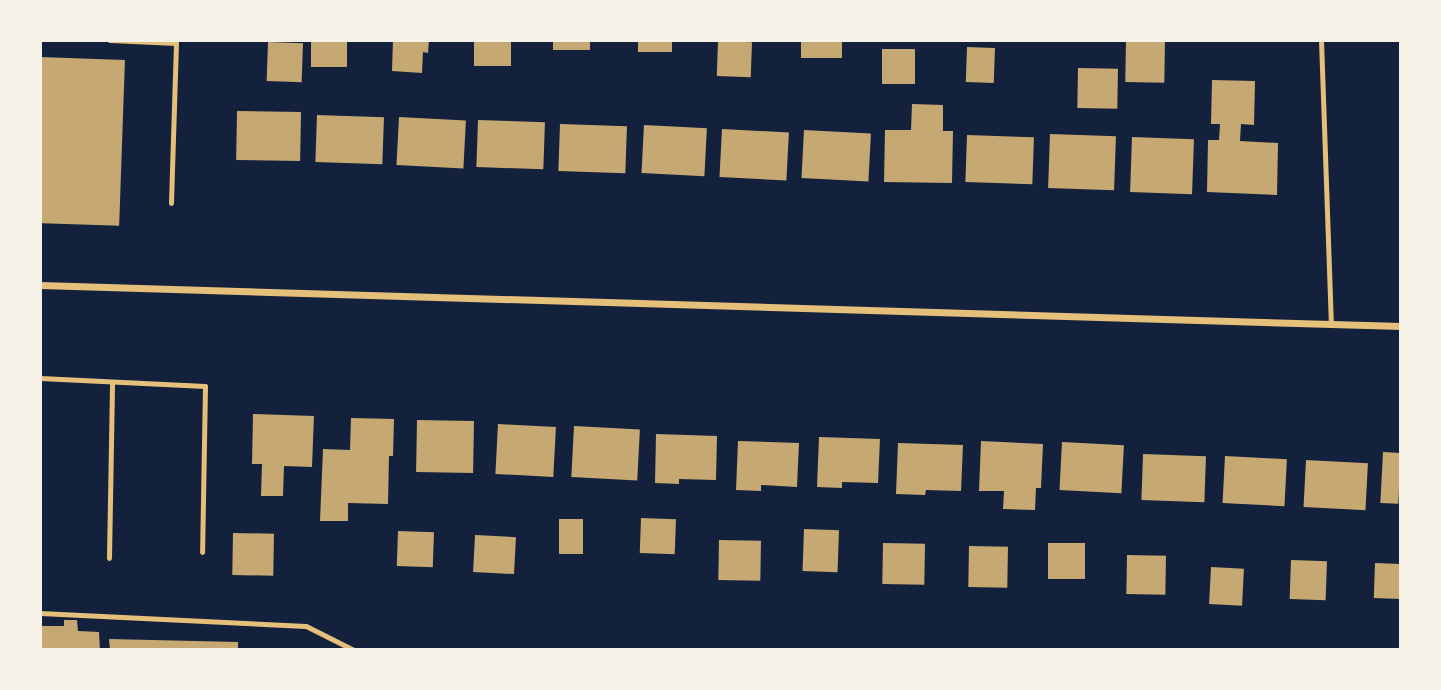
<!DOCTYPE html>
<html>
<head>
<meta charset="utf-8">
<style>
  body { margin:0 }
  #map { position:relative; width:1441px; height:690px; overflow:hidden; background:#14213d; font-family:"Crimson Pro",serif }
  div>[style] { position:absolute }
  .building>* { inset:0; background:#c6a872; transform-origin:0 0 }
  .service>* { height:5px; margin:-2.5px; padding:0 2.5px; transform-origin:2.5px; border-radius:2.5px; background:#e5c07b }
  .minor>* { height:7px; margin:-3.5px; padding:0 3.5px; transform-origin:3.5px; border-radius:3.5px; background:#e5c07b }
  span { translate:-50% -50%; white-space:nowrap; text-align:center; line-height:1.15; -webkit-text-stroke:5px #f6f1e7; paint-order:stroke }
  .frame { position:absolute; inset:0; border:42px solid #f6f1e7; pointer-events:none }
</style>
</head>
<body>
<div id="map">
  <div class="building">
    <div style="left:311px;top:40px;width:36px;height:27px"></div>
    <div style="clip-path:polygon(393px 40px,429px 40px,428px 53px,423px 52px,422px 73px,392px 71px)"></div>
    <div style="left:474px;top:40px;width:37px;height:26px"></div>
    <div style="left:553px;top:40px;width:37px;height:10px"></div>
    <div style="left:638px;top:40px;width:34px;height:12px"></div>
    <div style="left:801px;top:40px;width:41px;height:18px"></div>
    <div style="left:1126px;top:40px;width:39px;height:42px;rotate:1deg"></div>
    <div style="left:718px;top:41px;width:34px;height:35px;rotate:2deg"></div>
    <div style="left:268px;top:42px;width:35px;height:39px;rotate:2deg"></div>
    <div style="left:967px;top:47px;width:28px;height:35px;rotate:2deg"></div>
    <div style="left:882px;top:49px;width:33px;height:35px"></div>
    <div style="left:40px;top:57px;width:85px;height:166px;rotate:2deg"></div>
    <div style="left:1078px;top:68px;width:40px;height:40px;rotate:1deg"></div>
    <div style="clip-path:polygon(1212px 80px,1255px 81px,1254px 125px,1241px 124px,1240px 141px,1278px 143px,1277px 195px,1207px 192px,1208px 140px,1219px 140px,1220px 124px,1211px 124px)"></div>
    <div style="clip-path:polygon(912px 104px,943px 105px,943px 131px,953px 131px,952px 183px,884px 182px,885px 130px,911px 130px)"></div>
    <div style="left:237px;top:111px;width:64px;height:49px;rotate:1deg"></div>
    <div style="left:317px;top:115px;width:67px;height:47px;rotate:2deg"></div>
    <div style="left:399px;top:117px;width:67px;height:48px;rotate:3deg"></div>
    <div style="left:478px;top:120px;width:67px;height:47px;rotate:2deg"></div>
    <div style="left:560px;top:124px;width:67px;height:47px;rotate:2deg"></div>
    <div style="left:644px;top:125px;width:63px;height:48px;rotate:3deg"></div>
    <div style="left:722px;top:129px;width:67px;height:48px;rotate:3deg"></div>
    <div style="left:804px;top:130px;width:67px;height:48px;rotate:3deg"></div>
    <div style="left:1050px;top:134px;width:66px;height:54px;rotate:2deg"></div>
    <div style="left:967px;top:135px;width:67px;height:47px;rotate:2deg"></div>
    <div style="left:1132px;top:137px;width:62px;height:55px;rotate:2deg"></div>
    <div style="clip-path:polygon(253px 414px,314px 416px,312px 467px,284px 466px,283px 496px,261px 496px,262px 464px,252px 464px)"></div>
    <div style="clip-path:polygon(351px 418px,394px 419px,393px 456px,389px 456px,388px 504px,348px 503px,348px 521px,320px 521px,323px 449px,350px 450px)"></div>
    <div style="left:417px;top:420px;width:57px;height:52px;rotate:1deg"></div>
    <div style="left:498px;top:424px;width:58px;height:50px;rotate:3deg"></div>
    <div style="left:574px;top:426px;width:66px;height:51px;rotate:3deg"></div>
    <div style="clip-path:polygon(656px 434px,717px 436px,716px 480px,679px 479px,679px 484px,655px 483px)"></div>
    <div style="clip-path:polygon(819px 437px,880px 439px,878px 483px,842px 482px,842px 488px,817px 487px)"></div>
    <div style="clip-path:polygon(738px 441px,799px 443px,797px 487px,761px 485px,761px 491px,736px 490px)"></div>
    <div style="clip-path:polygon(981px 441px,1043px 444px,1041px 488px,1036px 488px,1035px 510px,1003px 509px,1004px 491px,979px 491px)"></div>
    <div style="left:1062px;top:442px;width:62px;height:48px;rotate:3deg"></div>
    <div style="clip-path:polygon(898px 443px,963px 445px,961px 491px,926px 490px,925px 495px,896px 494px)"></div>
    <div style="left:1383px;top:452px;width:18px;height:51px;rotate:3deg"></div>
    <div style="left:1143px;top:454px;width:63px;height:46px;rotate:2deg"></div>
    <div style="left:1225px;top:456px;width:62px;height:47px;rotate:3deg"></div>
    <div style="left:1306px;top:460px;width:62px;height:47px;rotate:3deg"></div>
    <div style="left:641px;top:518px;width:35px;height:35px;rotate:2deg"></div>
    <div style="left:559px;top:519px;width:24px;height:35px"></div>
    <div style="left:804px;top:529px;width:35px;height:42px;rotate:2deg"></div>
    <div style="left:398px;top:531px;width:36px;height:35px;rotate:2deg"></div>
    <div style="left:233px;top:533px;width:41px;height:42px;rotate:1deg"></div>
    <div style="left:475px;top:535px;width:41px;height:37px;rotate:3deg"></div>
    <div style="left:719px;top:540px;width:42px;height:40px;rotate:1deg"></div>
    <div style="left:883px;top:543px;width:42px;height:41px;rotate:1deg"></div>
    <div style="left:1048px;top:543px;width:37px;height:36px"></div>
    <div style="left:969px;top:546px;width:39px;height:41px;rotate:1deg"></div>
    <div style="left:1127px;top:555px;width:39px;height:39px;rotate:1deg"></div>
    <div style="left:1291px;top:560px;width:36px;height:39px;rotate:2deg"></div>
    <div style="left:1375px;top:563px;width:26px;height:35px;rotate:2deg"></div>
    <div style="left:1211px;top:567px;width:33px;height:37px;rotate:3deg"></div>
    <div style="clip-path:polygon(64px 620px,77px 620px,78px 631px,99px 632px,100px 650px,40px 650px,40px 626px,64px 626px)"></div>
    <div style="clip-path:polygon(109px 639px,238px 642px,238px 650px,110px 650px)"></div>
  </div>
  <div class="service">
    <div style="left:110px;top:40px;width:66px;rotate:2.6deg"></div>
    <div style="left:176px;top:43px;width:160px;rotate:91.8deg"></div>
    <div style="left:1321px;top:40px;width:284px;rotate:88deg"></div>
    <div style="left:40px;top:378px;width:165px;rotate:2.8deg"></div>
    <div style="left:205px;top:386px;width:166px;rotate:91deg"></div>
    <div style="left:109px;top:558px;width:176px;rotate:-89deg"></div>
    <div style="left:40px;top:613px;width:266px;rotate:2.8deg"></div>
    <div style="left:306px;top:626px;width:54px;rotate:26.6deg"></div>
  </div>
  <div class="minor">
    <div style="left:40px;top:285px;width:1362px;rotate:1.73deg"></div>
  </div>
  <div class="frame"></div>
</div>
</body>
</html>
